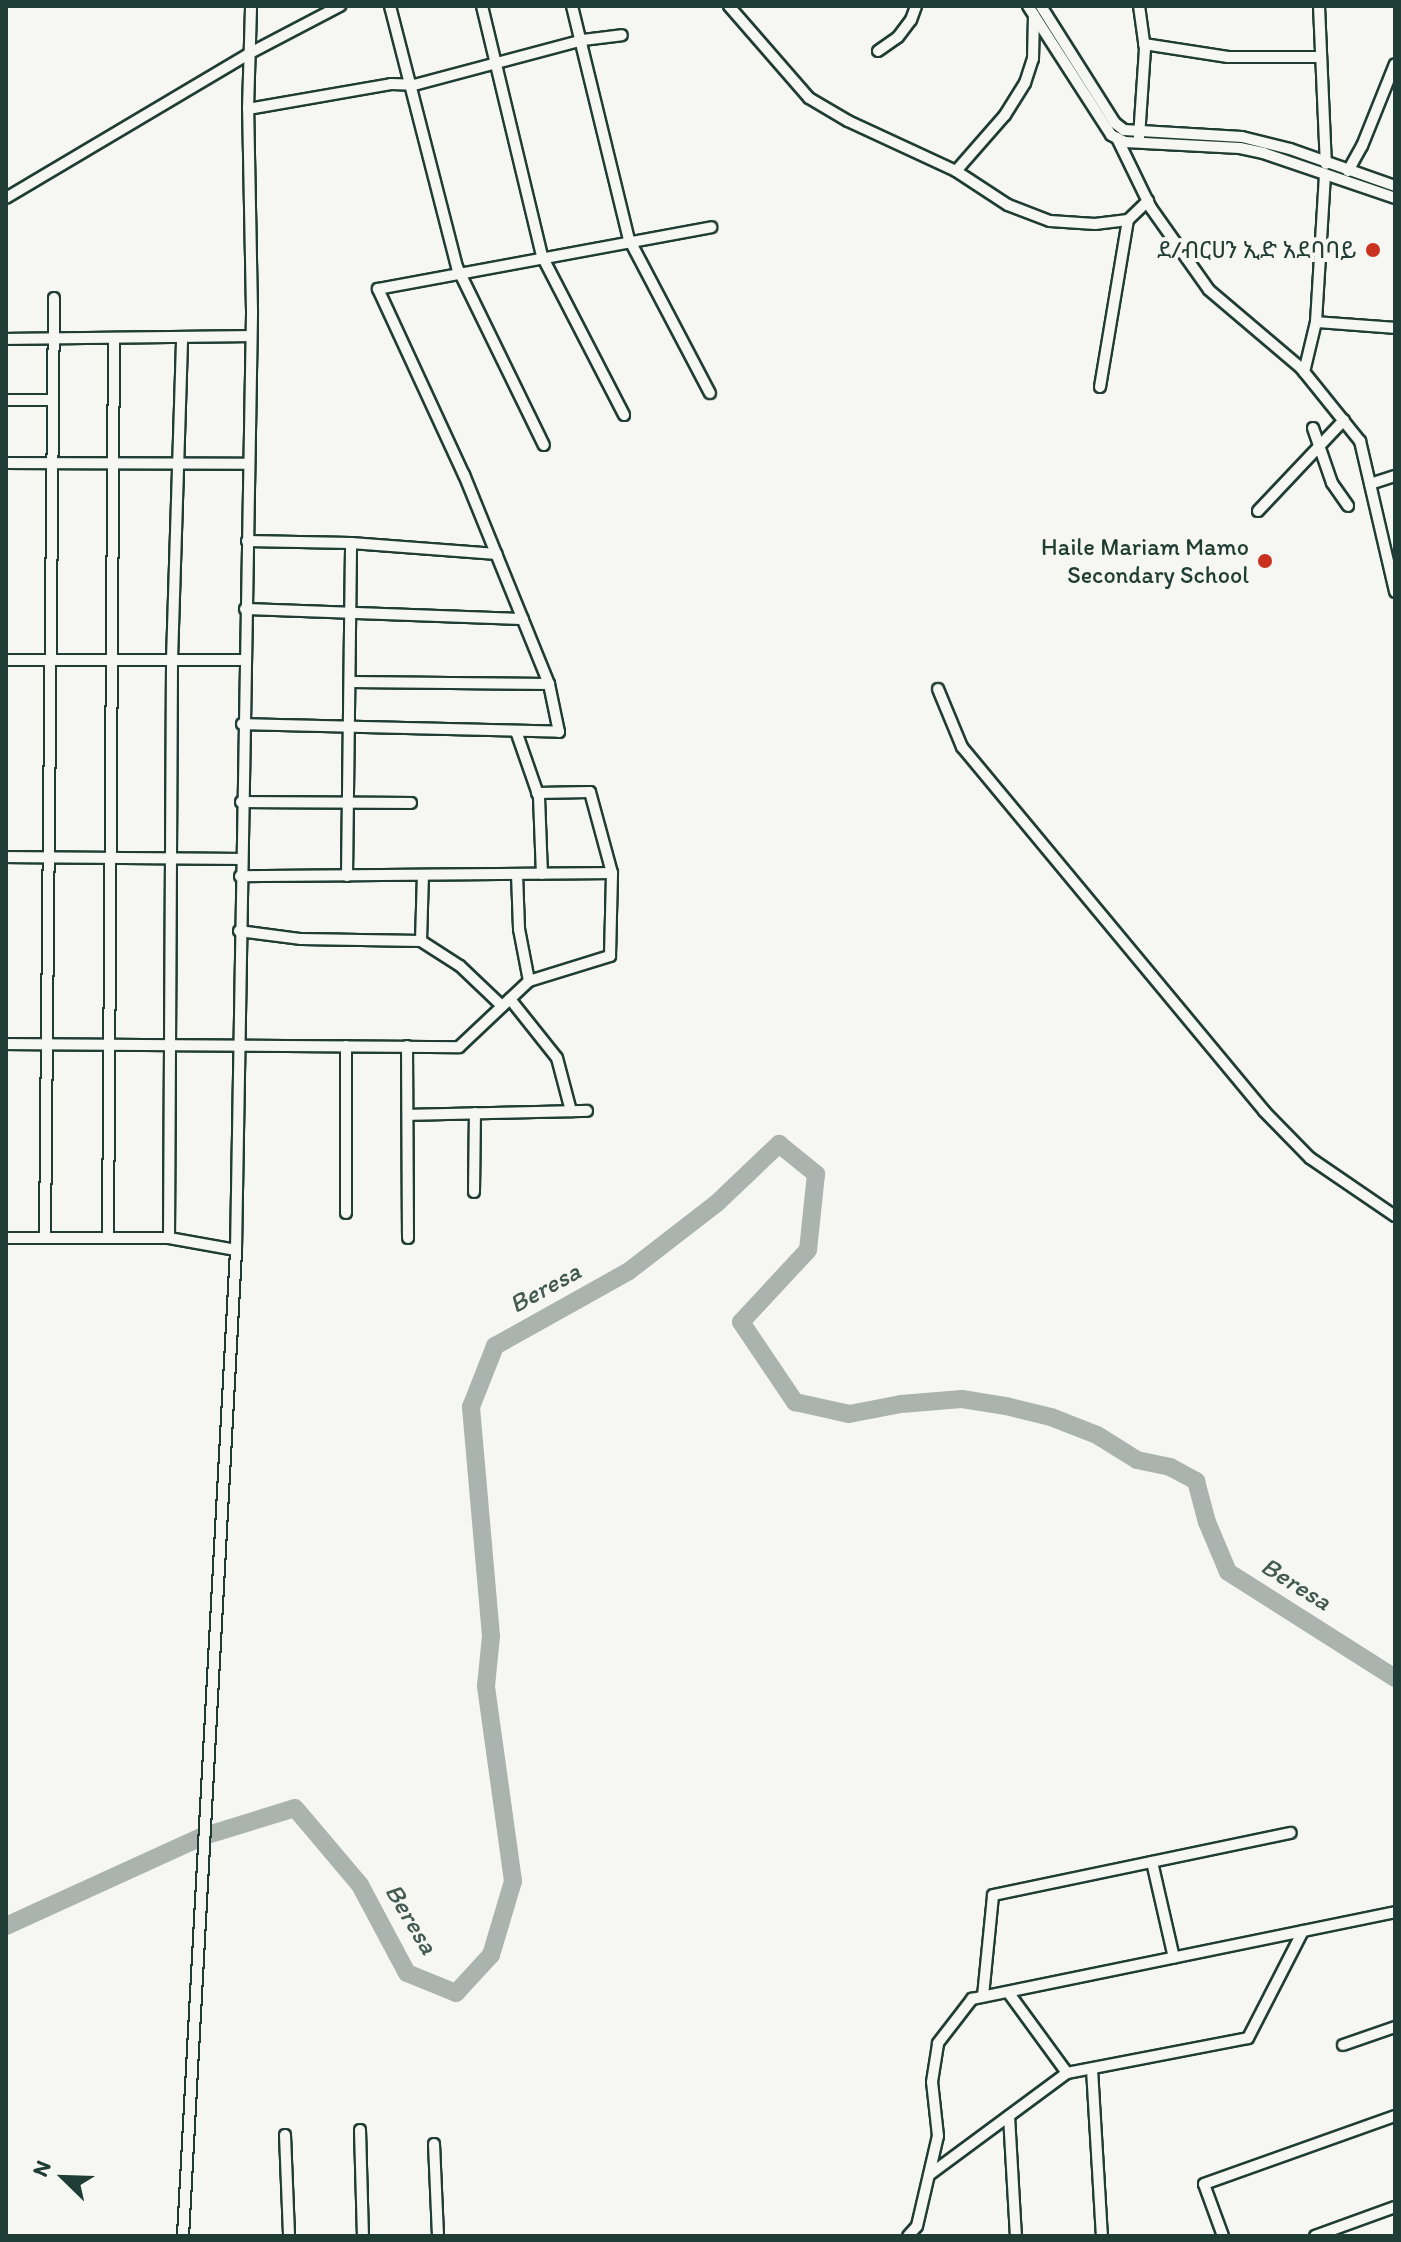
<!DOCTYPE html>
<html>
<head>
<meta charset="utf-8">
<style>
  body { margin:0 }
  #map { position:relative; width:1401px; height:2242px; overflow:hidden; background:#f6f6f2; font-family:Itim,"Noto Sans Ethiopic",sans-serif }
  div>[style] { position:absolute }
  .river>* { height:18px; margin:-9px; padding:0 9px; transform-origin:9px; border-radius:9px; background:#aab3ae }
  .roads { filter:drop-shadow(2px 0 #1f3d34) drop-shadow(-2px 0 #1f3d34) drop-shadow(0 2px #1f3d34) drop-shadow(0 -2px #1f3d34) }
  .minor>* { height:10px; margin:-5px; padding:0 5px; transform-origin:5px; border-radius:5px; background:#f6f6f2 }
  .dots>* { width:22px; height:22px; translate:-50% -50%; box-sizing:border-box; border:4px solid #f6f6f2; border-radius:50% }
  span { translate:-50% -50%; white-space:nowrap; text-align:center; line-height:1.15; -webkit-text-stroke:8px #f6f6f2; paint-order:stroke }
  .poi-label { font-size:24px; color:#1f3d34 }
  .right { translate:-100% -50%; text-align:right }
  .water-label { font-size:26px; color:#425a52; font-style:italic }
  .frame { position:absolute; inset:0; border:8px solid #1f3d34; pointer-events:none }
  .north { position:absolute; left:24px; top:2138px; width:80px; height:80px; -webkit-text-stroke:6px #f6f6f2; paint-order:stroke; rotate:293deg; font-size:22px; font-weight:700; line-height:32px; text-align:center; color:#1f3d34 }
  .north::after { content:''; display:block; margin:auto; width:28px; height:36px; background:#1f3d34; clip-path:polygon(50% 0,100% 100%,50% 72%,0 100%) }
</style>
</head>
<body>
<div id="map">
  <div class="river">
    <div style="left:6px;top:1926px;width:214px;rotate:-24.5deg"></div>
    <div style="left:201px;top:1837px;width:98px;rotate:-17.1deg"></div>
    <div style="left:295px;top:1808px;width:101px;rotate:49.8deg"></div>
    <div style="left:360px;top:1885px;width:100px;rotate:61.9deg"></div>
    <div style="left:407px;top:1973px;width:53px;rotate:22.2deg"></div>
    <div style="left:456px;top:1993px;width:52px;rotate:-47.4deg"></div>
    <div style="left:491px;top:1955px;width:77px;rotate:-73.4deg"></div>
    <div style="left:513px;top:1881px;width:197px;rotate:-97.9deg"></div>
    <div style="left:486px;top:1686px;width:50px;rotate:-84.3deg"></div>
    <div style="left:491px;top:1636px;width:230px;rotate:-95deg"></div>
    <div style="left:471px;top:1407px;width:66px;rotate:-68.5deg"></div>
    <div style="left:495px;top:1346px;width:154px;rotate:-29.2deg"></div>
    <div style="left:629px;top:1271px;width:111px;rotate:-37.7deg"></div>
    <div style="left:717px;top:1203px;width:86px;rotate:-43.6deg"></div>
    <div style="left:779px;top:1144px;width:48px;rotate:39deg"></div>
    <div style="left:816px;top:1174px;width:76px;rotate:96deg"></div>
    <div style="left:808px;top:1250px;width:98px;rotate:132.9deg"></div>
    <div style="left:741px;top:1322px;width:97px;rotate:56deg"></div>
    <div style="left:795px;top:1402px;width:55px;rotate:12.5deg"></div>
    <div style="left:849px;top:1414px;width:53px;rotate:-10.9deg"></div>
    <div style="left:901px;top:1404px;width:61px;rotate:-4.7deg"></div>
    <div style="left:962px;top:1399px;width:45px;rotate:9deg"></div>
    <div style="left:1006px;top:1406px;width:46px;rotate:13.7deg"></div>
    <div style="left:1051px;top:1417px;width:49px;rotate:21.4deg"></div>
    <div style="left:1097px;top:1435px;width:47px;rotate:32deg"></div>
    <div style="left:1137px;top:1460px;width:34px;rotate:12deg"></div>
    <div style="left:1170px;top:1467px;width:30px;rotate:28deg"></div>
    <div style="left:1196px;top:1481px;width:42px;rotate:75deg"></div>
    <div style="left:1207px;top:1522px;width:54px;rotate:67.2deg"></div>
    <div style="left:1228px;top:1572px;width:198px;rotate:32.4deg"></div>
  </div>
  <div class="roads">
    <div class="minor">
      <div style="left:390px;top:6px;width:269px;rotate:75.6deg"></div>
      <div style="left:457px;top:267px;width:198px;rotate:64deg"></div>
      <div style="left:482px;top:6px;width:257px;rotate:76.5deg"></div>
      <div style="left:542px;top:256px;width:179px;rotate:62.7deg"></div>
      <div style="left:572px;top:6px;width:240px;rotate:76.3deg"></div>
      <div style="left:629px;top:239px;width:174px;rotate:62.3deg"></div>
      <div style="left:729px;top:6px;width:122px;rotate:49deg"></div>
      <div style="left:809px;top:98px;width:45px;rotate:30.5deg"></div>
      <div style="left:848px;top:121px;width:119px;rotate:24.8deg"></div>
      <div style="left:956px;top:171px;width:62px;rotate:33.2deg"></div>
      <div style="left:1008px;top:205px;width:45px;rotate:20.9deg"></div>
      <div style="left:1050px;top:221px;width:45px;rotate:3.8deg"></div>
      <div style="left:1095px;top:224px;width:33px;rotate:-7deg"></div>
      <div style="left:1028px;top:6px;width:153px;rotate:57.2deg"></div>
      <div style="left:1111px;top:135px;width:16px;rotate:27deg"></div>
      <div style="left:1125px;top:142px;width:115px;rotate:3deg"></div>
      <div style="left:1240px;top:148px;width:24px;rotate:12deg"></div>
      <div style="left:1263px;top:153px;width:139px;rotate:18.8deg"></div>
      <div style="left:1041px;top:6px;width:138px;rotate:57.7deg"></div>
      <div style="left:1115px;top:123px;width:11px;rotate:38deg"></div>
      <div style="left:1124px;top:130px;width:118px;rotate:3.4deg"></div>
      <div style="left:1242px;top:137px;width:49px;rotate:14deg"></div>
      <div style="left:1290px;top:149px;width:111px;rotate:19.4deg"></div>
      <div style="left:1319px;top:6px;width:158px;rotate:87.5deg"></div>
      <div style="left:1144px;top:44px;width:85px;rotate:8.8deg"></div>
      <div style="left:1228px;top:57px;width:93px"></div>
      <div style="left:878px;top:51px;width:24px;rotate:-35deg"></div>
      <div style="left:898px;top:37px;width:21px;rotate:-53deg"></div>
      <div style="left:911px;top:20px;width:15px;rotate:-70deg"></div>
      <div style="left:248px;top:109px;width:145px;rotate:-9.9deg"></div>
      <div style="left:391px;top:84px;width:23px;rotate:2deg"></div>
      <div style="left:414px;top:85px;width:175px;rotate:-14.9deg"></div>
      <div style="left:583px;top:40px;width:39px;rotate:-7deg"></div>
      <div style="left:1139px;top:137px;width:88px;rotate:-86.1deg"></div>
      <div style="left:1145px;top:49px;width:43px;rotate:-97.9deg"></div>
      <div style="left:1117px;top:138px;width:78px;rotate:64.1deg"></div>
      <div style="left:1151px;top:208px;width:100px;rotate:54.7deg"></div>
      <div style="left:1209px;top:290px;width:121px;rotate:40.3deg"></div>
      <div style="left:1301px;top:368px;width:94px;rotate:51.1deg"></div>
      <div style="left:1360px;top:441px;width:155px;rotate:76.9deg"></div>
      <div style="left:956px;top:171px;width:74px;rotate:-48.8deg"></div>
      <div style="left:1005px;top:115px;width:38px;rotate:-58deg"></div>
      <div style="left:1025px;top:83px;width:25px;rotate:-72deg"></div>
      <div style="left:1033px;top:59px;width:44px;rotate:-88.7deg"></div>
      <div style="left:1348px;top:171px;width:29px;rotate:-61deg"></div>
      <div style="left:1362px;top:146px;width:88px;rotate:-68.1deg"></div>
      <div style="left:6px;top:198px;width:284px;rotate:-30.7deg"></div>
      <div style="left:250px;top:53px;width:102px;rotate:-27.6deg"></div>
      <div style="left:1316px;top:322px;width:148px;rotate:-86.5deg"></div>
      <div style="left:6px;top:339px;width:245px;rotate:-0.7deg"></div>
      <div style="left:1304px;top:372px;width:51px;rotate:-76.5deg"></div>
      <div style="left:1316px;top:322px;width:79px;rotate:4.3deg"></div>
      <div style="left:1100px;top:387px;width:169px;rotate:-80.5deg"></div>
      <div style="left:1128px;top:220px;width:28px;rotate:-44deg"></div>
      <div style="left:6px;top:400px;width:46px"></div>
      <div style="left:1313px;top:428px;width:58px;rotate:70.9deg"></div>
      <div style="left:1332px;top:483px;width:28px;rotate:55deg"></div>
      <div style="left:6px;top:463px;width:242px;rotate:0.2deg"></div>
      <div style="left:1370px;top:484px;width:26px;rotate:-18deg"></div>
      <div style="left:1258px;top:511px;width:125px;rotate:-46.6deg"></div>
      <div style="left:247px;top:541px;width:104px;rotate:1.1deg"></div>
      <div style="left:351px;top:543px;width:146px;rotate:4.3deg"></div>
      <div style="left:245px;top:609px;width:278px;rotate:2.1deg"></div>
      <div style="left:6px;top:660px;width:238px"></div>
      <div style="left:549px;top:684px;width:226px;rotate:-112.1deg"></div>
      <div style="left:464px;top:475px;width:205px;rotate:-114.8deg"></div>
      <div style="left:378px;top:289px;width:339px;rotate:-10.5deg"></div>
      <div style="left:938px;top:689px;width:63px;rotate:67.5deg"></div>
      <div style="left:962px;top:747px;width:473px;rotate:50.3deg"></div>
      <div style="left:1264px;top:1111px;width:66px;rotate:45.6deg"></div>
      <div style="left:1310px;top:1158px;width:103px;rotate:34.3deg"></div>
      <div style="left:242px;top:724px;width:317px;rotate:1.4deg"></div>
      <div style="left:559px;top:732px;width:49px;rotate:-101.8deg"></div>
      <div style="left:549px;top:684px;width:198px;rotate:-179.4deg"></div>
      <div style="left:516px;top:731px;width:70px;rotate:70.8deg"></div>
      <div style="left:539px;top:797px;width:77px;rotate:87.8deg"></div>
      <div style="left:537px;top:793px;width:53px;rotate:-1.1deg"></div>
      <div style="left:590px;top:792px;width:84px;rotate:74.8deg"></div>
      <div style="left:241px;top:802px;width:170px;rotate:0.3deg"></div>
      <div style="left:6px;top:857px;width:234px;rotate:0.5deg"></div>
      <div style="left:517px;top:874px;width:55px;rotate:87.9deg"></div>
      <div style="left:519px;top:929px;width:53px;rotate:79.1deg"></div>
      <div style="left:347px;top:876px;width:333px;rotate:-89.3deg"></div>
      <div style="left:239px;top:931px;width:63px;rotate:7.4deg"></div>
      <div style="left:301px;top:939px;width:120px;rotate:1deg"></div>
      <div style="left:421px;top:941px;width:66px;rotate:-88.3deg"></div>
      <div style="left:421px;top:941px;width:46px;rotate:32.7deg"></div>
      <div style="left:460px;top:966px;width:58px;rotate:43.6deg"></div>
      <div style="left:510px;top:999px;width:75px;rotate:51.5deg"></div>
      <div style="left:557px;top:1058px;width:55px;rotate:75.2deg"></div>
      <div style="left:6px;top:1044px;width:453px;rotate:0.4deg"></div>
      <div style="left:459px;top:1047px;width:96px;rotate:-43.3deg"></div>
      <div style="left:529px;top:981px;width:85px;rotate:-17.2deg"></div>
      <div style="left:610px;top:956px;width:83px;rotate:-88.6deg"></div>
      <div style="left:612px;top:873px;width:372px;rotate:179.5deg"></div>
      <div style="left:407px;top:1046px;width:192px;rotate:89.7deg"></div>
      <div style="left:408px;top:1115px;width:179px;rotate:-1.3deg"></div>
      <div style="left:474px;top:1192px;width:79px;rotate:-89.3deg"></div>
      <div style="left:346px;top:1213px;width:167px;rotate:-90deg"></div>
      <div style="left:6px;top:1238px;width:163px"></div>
      <div style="left:169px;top:1238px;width:68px;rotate:10.2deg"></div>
      <div style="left:45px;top:1238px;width:940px;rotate:-89.45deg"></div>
      <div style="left:108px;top:1238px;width:900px;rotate:-89.62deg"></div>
      <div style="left:169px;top:1238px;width:578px;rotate:-89.7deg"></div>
      <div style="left:172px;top:660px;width:322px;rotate:-88.2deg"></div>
      <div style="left:1152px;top:1862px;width:98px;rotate:77.1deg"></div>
      <div style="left:1008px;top:1992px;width:100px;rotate:53.9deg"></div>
      <div style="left:983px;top:1996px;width:101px;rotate:-84.3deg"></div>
      <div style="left:993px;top:1895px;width:304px;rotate:-11.8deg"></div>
      <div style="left:1343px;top:2045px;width:55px;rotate:-19.1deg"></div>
      <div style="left:1092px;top:2069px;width:167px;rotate:86.6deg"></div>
      <div style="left:1009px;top:2116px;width:120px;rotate:86.7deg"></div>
      <div style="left:360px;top:2130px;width:106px;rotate:88.4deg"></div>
      <div style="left:285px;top:2135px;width:101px;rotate:87.7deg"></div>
      <div style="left:434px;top:2144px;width:92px;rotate:87.5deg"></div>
      <div style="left:929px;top:2175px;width:172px;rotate:-36.5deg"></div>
      <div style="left:1067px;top:2073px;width:184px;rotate:-10.9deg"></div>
      <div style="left:1248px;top:2038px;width:120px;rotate:-62.8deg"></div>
      <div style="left:183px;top:2236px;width:987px;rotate:-86.92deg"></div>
      <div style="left:236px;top:1250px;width:939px;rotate:-89.02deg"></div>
      <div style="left:252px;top:311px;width:202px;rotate:-91.1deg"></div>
      <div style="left:248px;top:109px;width:103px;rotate:-88.3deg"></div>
      <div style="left:908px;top:2236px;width:13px;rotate:-48deg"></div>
      <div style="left:917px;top:2226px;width:92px;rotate:-76.9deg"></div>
      <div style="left:938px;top:2136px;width:54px;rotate:-96.3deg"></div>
      <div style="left:932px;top:2082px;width:39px;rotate:-81deg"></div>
      <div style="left:938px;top:2043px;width:56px;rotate:-52.3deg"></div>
      <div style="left:972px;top:1999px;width:432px;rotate:-11.6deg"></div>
      <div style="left:1223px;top:2236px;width:55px;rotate:-110.1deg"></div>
      <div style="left:1204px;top:2184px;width:203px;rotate:-19.6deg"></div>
      <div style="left:1315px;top:2236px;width:85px;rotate:-19.9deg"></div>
    </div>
  </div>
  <div class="dots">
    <div style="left:1373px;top:250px;background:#c8321e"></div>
    <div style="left:1265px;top:561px;background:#c8321e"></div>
  </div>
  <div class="poi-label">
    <span class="right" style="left:1357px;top:250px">ደ/ብርሀን ኢድ አደባባይ</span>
    <span class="right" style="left:1249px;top:561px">Haile Mariam Mamo<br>Secondary School</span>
  </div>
  <div class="water-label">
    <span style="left:545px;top:1288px;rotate:-29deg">Beresa</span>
    <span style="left:1296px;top:1584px;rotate:32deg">Beresa</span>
    <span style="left:411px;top:1919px;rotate:59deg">Beresa</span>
  </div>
  <div class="frame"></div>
  <div class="north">N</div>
</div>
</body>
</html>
